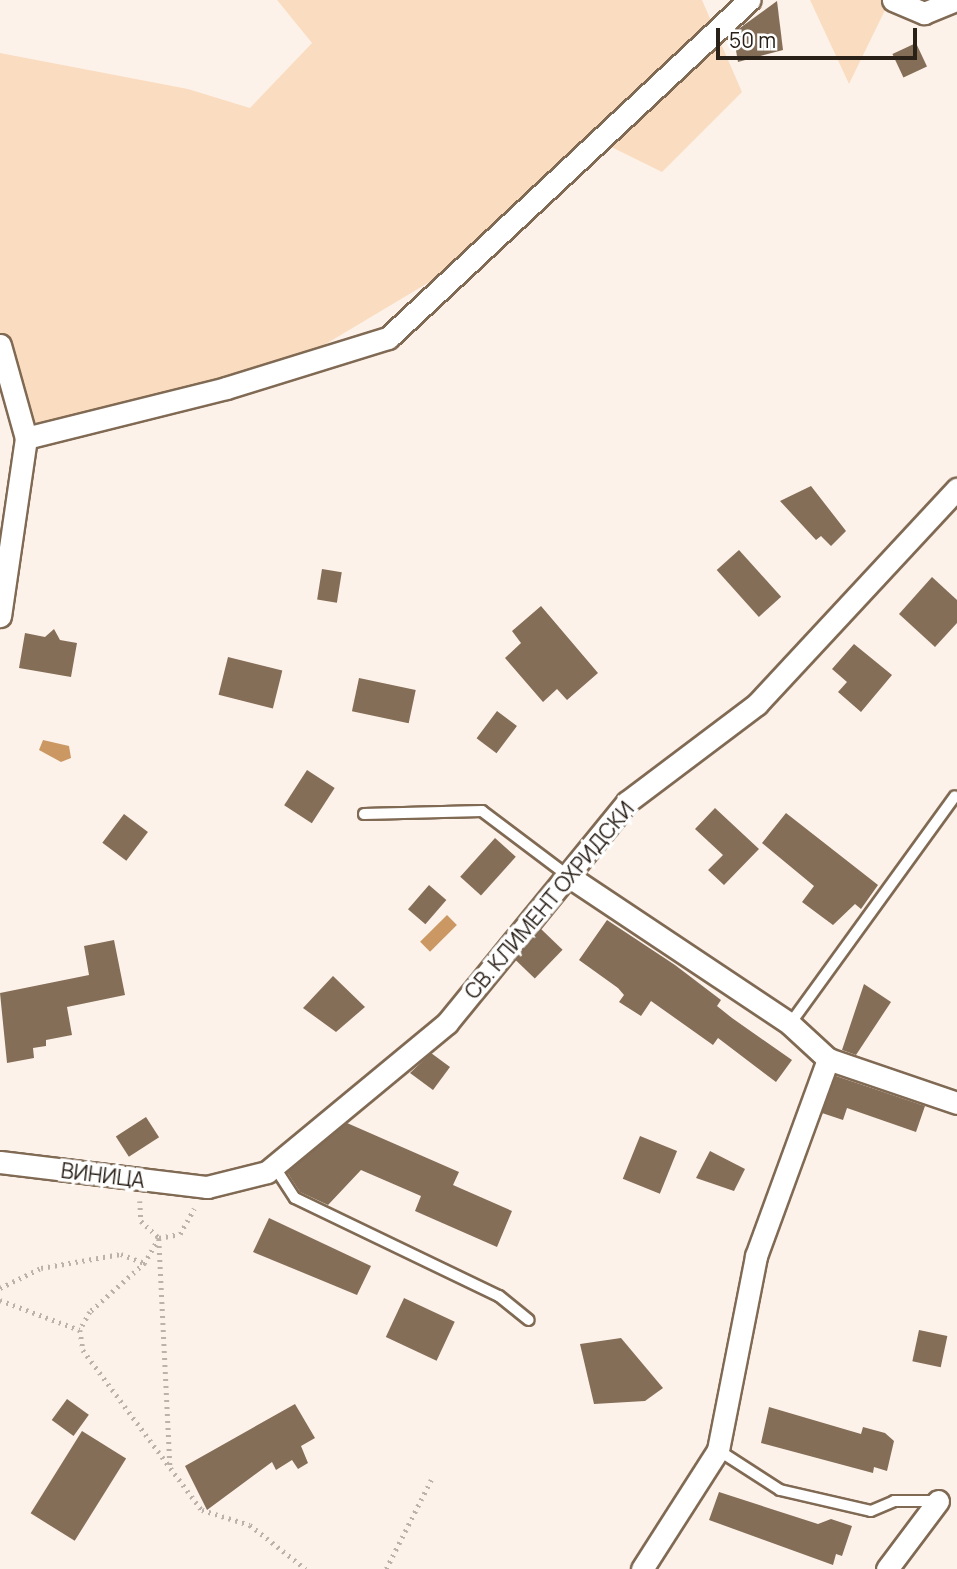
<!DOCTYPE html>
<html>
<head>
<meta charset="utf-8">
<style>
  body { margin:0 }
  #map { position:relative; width:957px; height:1569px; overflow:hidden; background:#fdf2e9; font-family:Manrope,sans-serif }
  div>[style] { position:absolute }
  .green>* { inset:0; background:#faddc1 }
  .water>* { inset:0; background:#cb9863; transform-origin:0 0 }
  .building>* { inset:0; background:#846e58; transform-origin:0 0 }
  .path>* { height:4.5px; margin-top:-2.25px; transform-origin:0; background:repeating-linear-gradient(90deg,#bcb2a9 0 2px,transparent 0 7px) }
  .roads { filter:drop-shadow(2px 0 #806a54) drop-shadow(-2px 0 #806a54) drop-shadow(0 2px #806a54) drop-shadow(0 -2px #806a54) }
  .service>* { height:10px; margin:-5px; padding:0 5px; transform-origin:5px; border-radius:5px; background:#fff }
  .minor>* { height:21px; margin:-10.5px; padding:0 10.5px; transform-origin:10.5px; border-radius:10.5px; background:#fff }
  span { translate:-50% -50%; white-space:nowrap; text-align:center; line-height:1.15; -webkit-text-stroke:7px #fff; paint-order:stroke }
  .street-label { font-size:21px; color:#292018 }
  .scale { position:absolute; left:716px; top:28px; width:201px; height:32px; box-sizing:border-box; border:4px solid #292018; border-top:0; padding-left:9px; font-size:21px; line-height:24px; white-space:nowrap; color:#292018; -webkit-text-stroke:5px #fff; paint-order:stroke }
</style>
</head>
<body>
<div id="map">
  <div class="green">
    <div style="clip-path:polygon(277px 0,702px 0,742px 92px,662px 172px,593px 138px,473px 256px,289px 366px,46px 439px,23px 423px,0 375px,0 53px,188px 89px,250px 108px,312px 43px)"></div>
    <div style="clip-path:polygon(810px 0,890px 0,849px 84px)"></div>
  </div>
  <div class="water">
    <div style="clip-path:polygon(43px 740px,69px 746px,71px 758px,61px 762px,39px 750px)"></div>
    <div style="left:447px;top:915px;width:14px;height:38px;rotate:45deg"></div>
  </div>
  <div class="building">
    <div style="clip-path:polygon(777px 1px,783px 50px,738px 62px,733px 33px)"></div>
    <div style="left:916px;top:43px;width:26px;height:26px;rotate:65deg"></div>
    <div style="clip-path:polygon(811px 486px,846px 531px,831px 546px,821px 536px,816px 540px,780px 501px)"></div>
    <div style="left:739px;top:550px;width:63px;height:30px;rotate:48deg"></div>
    <div style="left:322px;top:569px;width:20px;height:31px;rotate:9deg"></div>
    <div style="clip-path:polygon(932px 577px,957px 600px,957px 623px,935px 647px,899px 614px)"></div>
    <div style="clip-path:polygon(541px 606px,598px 673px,567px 700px,557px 689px,543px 702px,505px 658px,521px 643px,512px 631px)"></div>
    <div style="clip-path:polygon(54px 629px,60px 640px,77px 643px,71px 677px,19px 668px,25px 633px,45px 637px)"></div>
    <div style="clip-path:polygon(854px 644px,892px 675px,861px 712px,838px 692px,847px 682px,832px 669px)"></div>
    <div style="left:228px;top:657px;width:56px;height:39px;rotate:14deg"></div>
    <div style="left:359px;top:678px;width:58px;height:34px;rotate:12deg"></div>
    <div style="left:497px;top:711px;width:25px;height:34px;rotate:37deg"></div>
    <div style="left:307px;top:770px;width:33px;height:42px;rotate:33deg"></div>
    <div style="clip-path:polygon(715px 808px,759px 849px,724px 885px,708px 870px,723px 855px,695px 829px)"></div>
    <div style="clip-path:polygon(786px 813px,878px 885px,861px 909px,855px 904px,833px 925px,802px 902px,814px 886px,762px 843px)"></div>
    <div style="left:124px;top:814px;width:30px;height:36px;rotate:37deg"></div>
    <div style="left:495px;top:838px;width:28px;height:52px;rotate:42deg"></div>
    <div style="left:429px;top:885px;width:23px;height:32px;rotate:41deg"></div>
    <div style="clip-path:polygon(607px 920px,675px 965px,721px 1000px,717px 1006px,732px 1018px,792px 1060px,776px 1082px,718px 1038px,713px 1045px,651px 1001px,641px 1016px,619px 1002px,624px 995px,618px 988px,579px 960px)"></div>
    <div style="left:541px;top:929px;width:30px;height:40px;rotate:44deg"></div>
    <div style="clip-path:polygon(114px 940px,125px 995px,67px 1007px,72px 1035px,46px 1040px,46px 1046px,33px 1048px,34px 1058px,7px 1063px,0 993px,89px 975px,84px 946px)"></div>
    <div style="clip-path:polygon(333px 976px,365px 1007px,336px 1032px,303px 1008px)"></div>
    <div style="clip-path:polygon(864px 984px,891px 1002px,856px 1055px,842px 1050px)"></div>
    <div style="clip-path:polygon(431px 1053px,450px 1067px,433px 1090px,410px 1073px)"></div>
    <div style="clip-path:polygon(836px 1076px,925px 1106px,916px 1132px,847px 1108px,843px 1120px,822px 1113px)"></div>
    <div style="left:146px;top:1117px;width:24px;height:36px;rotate:57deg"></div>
    <div style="clip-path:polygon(347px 1123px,459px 1172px,453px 1185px,512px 1211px,497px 1247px,415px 1211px,421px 1196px,361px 1170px,328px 1205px,300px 1192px,287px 1172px)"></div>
    <div style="left:640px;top:1136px;width:40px;height:46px;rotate:22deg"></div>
    <div style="clip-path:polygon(710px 1151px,745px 1169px,734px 1191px,696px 1178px)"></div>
    <div style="clip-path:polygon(269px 1218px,371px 1266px,357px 1295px,253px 1252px)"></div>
    <div style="left:404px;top:1298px;width:56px;height:43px;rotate:25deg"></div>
    <div style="left:919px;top:1330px;width:29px;height:32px;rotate:12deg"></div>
    <div style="clip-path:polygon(621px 1338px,663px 1388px,645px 1401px,594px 1404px,580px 1344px)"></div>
    <div style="left:67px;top:1399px;width:27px;height:26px;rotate:36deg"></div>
    <div style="clip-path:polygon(295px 1404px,315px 1438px,301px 1446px,308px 1463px,298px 1469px,292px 1460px,276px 1470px,272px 1462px,207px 1510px,185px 1466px)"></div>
    <div style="clip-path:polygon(769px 1407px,861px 1434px,863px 1427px,885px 1433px,894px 1441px,887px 1471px,874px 1467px,873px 1473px,761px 1443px)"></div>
    <div style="left:82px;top:1431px;width:52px;height:97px;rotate:32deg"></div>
    <div style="clip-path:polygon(719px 1492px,818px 1524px,831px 1519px,852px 1526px,842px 1556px,836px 1554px,833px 1565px,709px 1520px)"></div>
  </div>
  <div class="path">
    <div style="left:140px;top:1201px;width:20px;rotate:87deg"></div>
    <div style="left:141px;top:1221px;width:25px;rotate:43deg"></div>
    <div style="left:159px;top:1238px;width:21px;rotate:-11deg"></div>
    <div style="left:180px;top:1234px;width:29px;rotate:-61deg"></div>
    <div style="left:159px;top:1238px;width:29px;rotate:119deg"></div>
    <div style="left:145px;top:1263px;width:74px;rotate:138.3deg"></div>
    <div style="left:90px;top:1312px;width:21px;rotate:119deg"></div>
    <div style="left:80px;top:1330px;width:20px;rotate:81deg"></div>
    <div style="left:83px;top:1350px;width:199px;rotate:53.4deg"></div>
    <div style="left:202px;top:1510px;width:50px;rotate:17.4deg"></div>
    <div style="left:250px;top:1525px;width:71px;rotate:38.2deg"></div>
    <div style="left:159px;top:1239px;width:228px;rotate:87.2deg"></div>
    <div style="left:0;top:1288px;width:46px;rotate:-26deg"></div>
    <div style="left:41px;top:1268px;width:81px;rotate:-9.9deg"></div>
    <div style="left:121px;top:1254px;width:26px;rotate:21deg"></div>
    <div style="left:0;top:1300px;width:85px;rotate:20.6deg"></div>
    <div style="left:386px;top:1569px;width:100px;rotate:-63.2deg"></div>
  </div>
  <div class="roads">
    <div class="service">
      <div style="left:364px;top:814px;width:118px;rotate:-1.5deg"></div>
      <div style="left:482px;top:811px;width:106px;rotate:37deg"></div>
      <div style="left:790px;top:1024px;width:281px;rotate:-54.1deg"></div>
      <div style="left:274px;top:1166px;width:38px;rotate:57deg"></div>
      <div style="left:295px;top:1198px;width:226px;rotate:25.7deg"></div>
      <div style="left:499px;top:1296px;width:38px;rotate:39deg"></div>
      <div style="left:718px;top:1450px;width:74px;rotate:32.8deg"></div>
      <div style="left:780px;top:1490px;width:93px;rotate:13deg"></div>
      <div style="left:871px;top:1511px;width:25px;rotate:-23deg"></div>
      <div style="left:894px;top:1501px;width:43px"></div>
    </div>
    <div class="minor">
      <div style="left:893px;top:0;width:34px;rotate:23deg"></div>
      <div style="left:924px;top:13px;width:35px;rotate:-22deg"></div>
      <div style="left:0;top:345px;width:97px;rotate:74.4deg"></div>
      <div style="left:26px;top:438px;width:180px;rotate:98.3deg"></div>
      <div style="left:26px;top:438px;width:206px;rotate:-14deg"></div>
      <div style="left:226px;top:388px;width:170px;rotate:-17.2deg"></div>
      <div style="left:388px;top:338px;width:495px;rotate:-43.1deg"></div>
      <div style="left:567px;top:875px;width:268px;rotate:33.7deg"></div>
      <div style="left:790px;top:1024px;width:52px;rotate:42.6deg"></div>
      <div style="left:828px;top:1059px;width:136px;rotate:18.8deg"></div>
      <div style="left:0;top:1162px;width:209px;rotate:6.9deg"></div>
      <div style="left:207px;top:1187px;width:62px;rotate:-14deg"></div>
      <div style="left:267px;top:1172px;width:234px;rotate:-39.6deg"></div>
      <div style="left:447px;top:1023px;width:285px;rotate:-50.8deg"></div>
      <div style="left:627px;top:802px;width:163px;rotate:-37deg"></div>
      <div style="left:757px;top:704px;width:294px;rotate:-47.1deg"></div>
      <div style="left:642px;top:1569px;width:141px;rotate:-57.4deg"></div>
      <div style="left:718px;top:1450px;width:198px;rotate:-78.9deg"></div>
      <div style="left:756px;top:1256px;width:210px;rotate:-69.9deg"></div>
      <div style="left:887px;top:1569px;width:85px;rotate:-53.1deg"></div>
    </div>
  </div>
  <div class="street-label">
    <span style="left:549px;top:900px;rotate:-50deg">СВ. КЛИМЕНТ ОХРИДСКИ</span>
    <span style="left:103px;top:1175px;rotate:7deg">ВИНИЦА</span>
  </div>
  <div class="scale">50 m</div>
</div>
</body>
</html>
